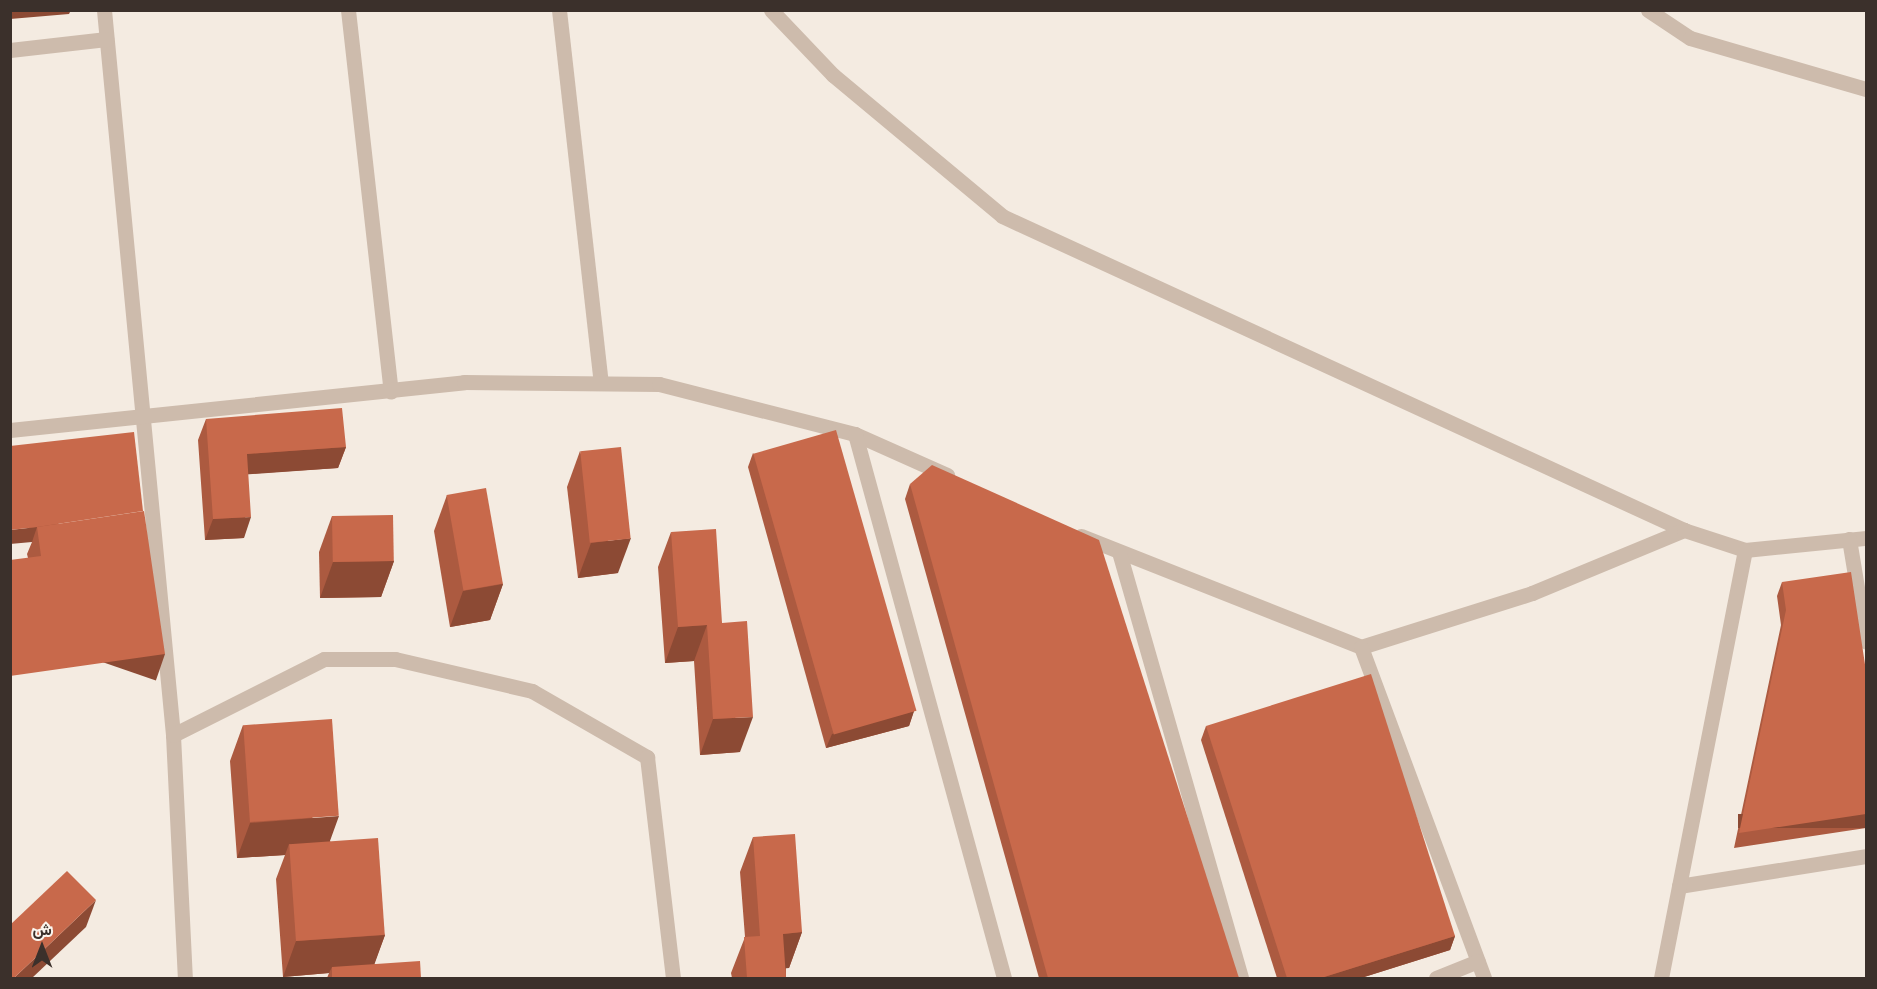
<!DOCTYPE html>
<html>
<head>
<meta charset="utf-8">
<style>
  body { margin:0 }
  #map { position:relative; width:1877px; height:989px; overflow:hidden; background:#f4ebe1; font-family:"PT Sans",Vazirmatn,sans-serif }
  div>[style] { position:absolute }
  .minor>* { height:15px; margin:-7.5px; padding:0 7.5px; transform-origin:7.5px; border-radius:7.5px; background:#cdbbac }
  .wall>* { inset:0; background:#ac5a40 }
  .shaded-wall>* { inset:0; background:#8c4a34; transform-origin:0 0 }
  .building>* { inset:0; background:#c8694b; transform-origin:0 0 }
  span { translate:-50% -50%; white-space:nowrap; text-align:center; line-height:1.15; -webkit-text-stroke:4.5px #fbf5ee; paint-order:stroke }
  .frame { position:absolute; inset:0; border:12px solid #3b302b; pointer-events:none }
  .north { position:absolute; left:12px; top:917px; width:60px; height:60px; -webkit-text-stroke:4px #fbf5ee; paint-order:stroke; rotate:0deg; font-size:16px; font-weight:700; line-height:24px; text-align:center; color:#3b302b }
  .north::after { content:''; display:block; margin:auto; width:21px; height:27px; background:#3b302b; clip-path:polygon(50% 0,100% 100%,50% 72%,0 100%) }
</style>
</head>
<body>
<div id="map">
  <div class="minor">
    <div style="left:104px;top:10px;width:728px;rotate:84.56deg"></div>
    <div style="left:173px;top:735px;width:243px;rotate:87.2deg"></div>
    <div style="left:348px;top:10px;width:384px;rotate:83.6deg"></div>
    <div style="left:559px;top:10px;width:375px;rotate:83.6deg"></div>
    <div style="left:771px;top:10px;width:90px;rotate:46.4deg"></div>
    <div style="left:833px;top:75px;width:220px;rotate:39.8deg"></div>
    <div style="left:1002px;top:216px;width:751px;rotate:24.72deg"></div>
    <div style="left:1648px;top:10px;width:50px;rotate:33.7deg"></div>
    <div style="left:1690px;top:38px;width:183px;rotate:16.2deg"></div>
    <div style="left:10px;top:50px;width:97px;rotate:-6.5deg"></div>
    <div style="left:10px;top:430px;width:457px;rotate:-6deg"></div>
    <div style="left:464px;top:382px;width:195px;rotate:0.6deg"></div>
    <div style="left:659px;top:384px;width:202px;rotate:14.3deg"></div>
    <div style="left:855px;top:434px;width:101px;rotate:24deg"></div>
    <div style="left:855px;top:434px;width:564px;rotate:74.68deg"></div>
    <div style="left:1081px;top:536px;width:301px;rotate:21.6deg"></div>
    <div style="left:1361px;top:647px;width:179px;rotate:-17.5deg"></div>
    <div style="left:1532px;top:593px;width:165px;rotate:-22.5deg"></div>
    <div style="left:1684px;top:530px;width:64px;rotate:18.2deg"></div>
    <div style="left:1745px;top:550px;width:122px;rotate:-5.7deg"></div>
    <div style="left:1849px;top:539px;width:104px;rotate:80.6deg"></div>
    <div style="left:1119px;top:552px;width:443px;rotate:74deg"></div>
    <div style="left:1361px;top:647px;width:353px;rotate:69.6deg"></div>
    <div style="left:173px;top:735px;width:169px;rotate:-26.7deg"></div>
    <div style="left:324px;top:659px;width:71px"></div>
    <div style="left:395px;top:659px;width:141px;rotate:13.1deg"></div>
    <div style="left:532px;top:691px;width:133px;rotate:29.9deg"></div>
    <div style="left:647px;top:757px;width:223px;rotate:83.3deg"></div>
    <div style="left:1679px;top:886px;width:189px;rotate:-9.1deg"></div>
    <div style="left:1436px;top:978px;width:45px;rotate:-22deg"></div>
    <div style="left:1661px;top:978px;width:436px;rotate:-78.9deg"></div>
  </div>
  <div class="wall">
    <div style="clip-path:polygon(206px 419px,346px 447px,338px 468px,248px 474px,244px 538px,205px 540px,198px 440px)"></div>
    <div style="clip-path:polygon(10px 446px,156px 680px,28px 558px,27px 554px,32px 542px)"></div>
    <div style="clip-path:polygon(580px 451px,618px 573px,578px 578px,567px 487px)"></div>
    <div style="clip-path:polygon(753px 453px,914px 711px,909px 726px,826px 748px,748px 467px)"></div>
    <div style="clip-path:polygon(910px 484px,1239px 978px,1039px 978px,905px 499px)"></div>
    <div style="clip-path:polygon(447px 495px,503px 584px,490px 620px,450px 627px,434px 531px)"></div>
    <div style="clip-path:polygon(332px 516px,394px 561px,381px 597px,320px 598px,319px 552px)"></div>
    <div style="clip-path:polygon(671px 532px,722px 623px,740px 752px,700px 755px,694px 661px,665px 663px,658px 567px)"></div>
    <div style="clip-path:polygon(1782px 582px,1866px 671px,1866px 828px,1734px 848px,1781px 625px,1777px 596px)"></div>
    <div style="clip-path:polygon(243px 725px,330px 841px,385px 935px,374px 964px,421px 978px,327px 978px,329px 973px,283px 977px,276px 879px,285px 855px,237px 858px,230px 761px)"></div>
    <div style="clip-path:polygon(1206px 726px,1455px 936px,1450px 950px,1361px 978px,1277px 978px,1201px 740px)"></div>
    <div style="clip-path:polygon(753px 837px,802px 932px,789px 968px,786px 968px,786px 978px,732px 978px,731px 973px,745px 937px,740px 872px)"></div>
  </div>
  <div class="shaded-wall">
    <div style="clip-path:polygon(10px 10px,71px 10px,69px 14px,10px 19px)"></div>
    <div style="clip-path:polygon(346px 447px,338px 468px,239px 475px,247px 454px)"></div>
    <div style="clip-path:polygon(251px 517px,244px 538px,205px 540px,213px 519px)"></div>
    <div style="clip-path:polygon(37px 527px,32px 542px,10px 544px,10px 530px)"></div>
    <div style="clip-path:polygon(631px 538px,618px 573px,578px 578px,591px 543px)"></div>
    <div style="clip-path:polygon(394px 561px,381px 597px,320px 598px,333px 562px)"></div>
    <div style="clip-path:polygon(503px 584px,490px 620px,450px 627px,463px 591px)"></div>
    <div style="clip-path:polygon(707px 625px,694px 661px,665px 663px,678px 627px)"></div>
    <div style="left:165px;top:654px;width:28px;height:157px;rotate:109deg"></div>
    <div style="clip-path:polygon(914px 711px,909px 726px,826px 748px,832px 734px)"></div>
    <div style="clip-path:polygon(753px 717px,740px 752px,700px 755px,713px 719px)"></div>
    <div style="left:1866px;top:814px;width:14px;height:128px;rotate:90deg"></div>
    <div style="clip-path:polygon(339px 816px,326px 852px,289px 844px,285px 855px,237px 858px,250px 823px)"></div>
    <div style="clip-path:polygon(96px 900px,86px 927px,32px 978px,14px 978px)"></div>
    <div style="clip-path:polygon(802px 932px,789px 968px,770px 970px,783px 934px)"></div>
    <div style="clip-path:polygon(385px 935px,372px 971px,332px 967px,329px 973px,283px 977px,296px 941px)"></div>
    <div style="clip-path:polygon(1455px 936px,1450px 950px,1361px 978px,1321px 978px)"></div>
  </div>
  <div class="building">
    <div style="clip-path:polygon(342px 408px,346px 447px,247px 454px,251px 517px,213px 519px,206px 419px)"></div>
    <div style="left:836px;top:430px;width:292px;height:86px;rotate:74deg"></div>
    <div style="clip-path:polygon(134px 432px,143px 511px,37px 527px,10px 530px,10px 446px)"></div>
    <div style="left:621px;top:447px;width:92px;height:41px;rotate:84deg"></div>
    <div style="clip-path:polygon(932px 465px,1099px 540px,1239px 978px,1048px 978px,910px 484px)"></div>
    <div style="left:486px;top:488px;width:97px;height:40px;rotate:80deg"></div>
    <div style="clip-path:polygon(144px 511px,165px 654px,10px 676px,10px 560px,41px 556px,37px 527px)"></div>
    <div style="left:393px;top:515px;width:46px;height:61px;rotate:89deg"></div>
    <div style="clip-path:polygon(716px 529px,722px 623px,747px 621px,753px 717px,713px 719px,707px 625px,678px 627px,671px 532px)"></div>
    <div style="clip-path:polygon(1851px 572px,1866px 671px,1866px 814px,1739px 833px,1786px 610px,1782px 582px)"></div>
    <div style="clip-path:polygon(1371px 674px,1455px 936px,1321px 978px,1287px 978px,1206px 726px)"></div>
    <div style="left:332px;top:719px;width:97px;height:89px;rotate:86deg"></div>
    <div style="clip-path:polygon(795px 834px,802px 932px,783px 934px,786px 978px,747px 978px,744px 937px,760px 936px,753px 837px)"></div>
    <div style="left:378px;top:838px;width:97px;height:89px;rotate:86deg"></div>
    <div style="clip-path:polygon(67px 871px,96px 900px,14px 978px,10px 978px,10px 925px)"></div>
    <div style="clip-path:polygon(420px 961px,421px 978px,332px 978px,332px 967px)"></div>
    <div style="clip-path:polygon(553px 977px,553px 978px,537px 978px)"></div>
  </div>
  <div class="frame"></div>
  <div class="north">ش</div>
</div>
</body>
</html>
